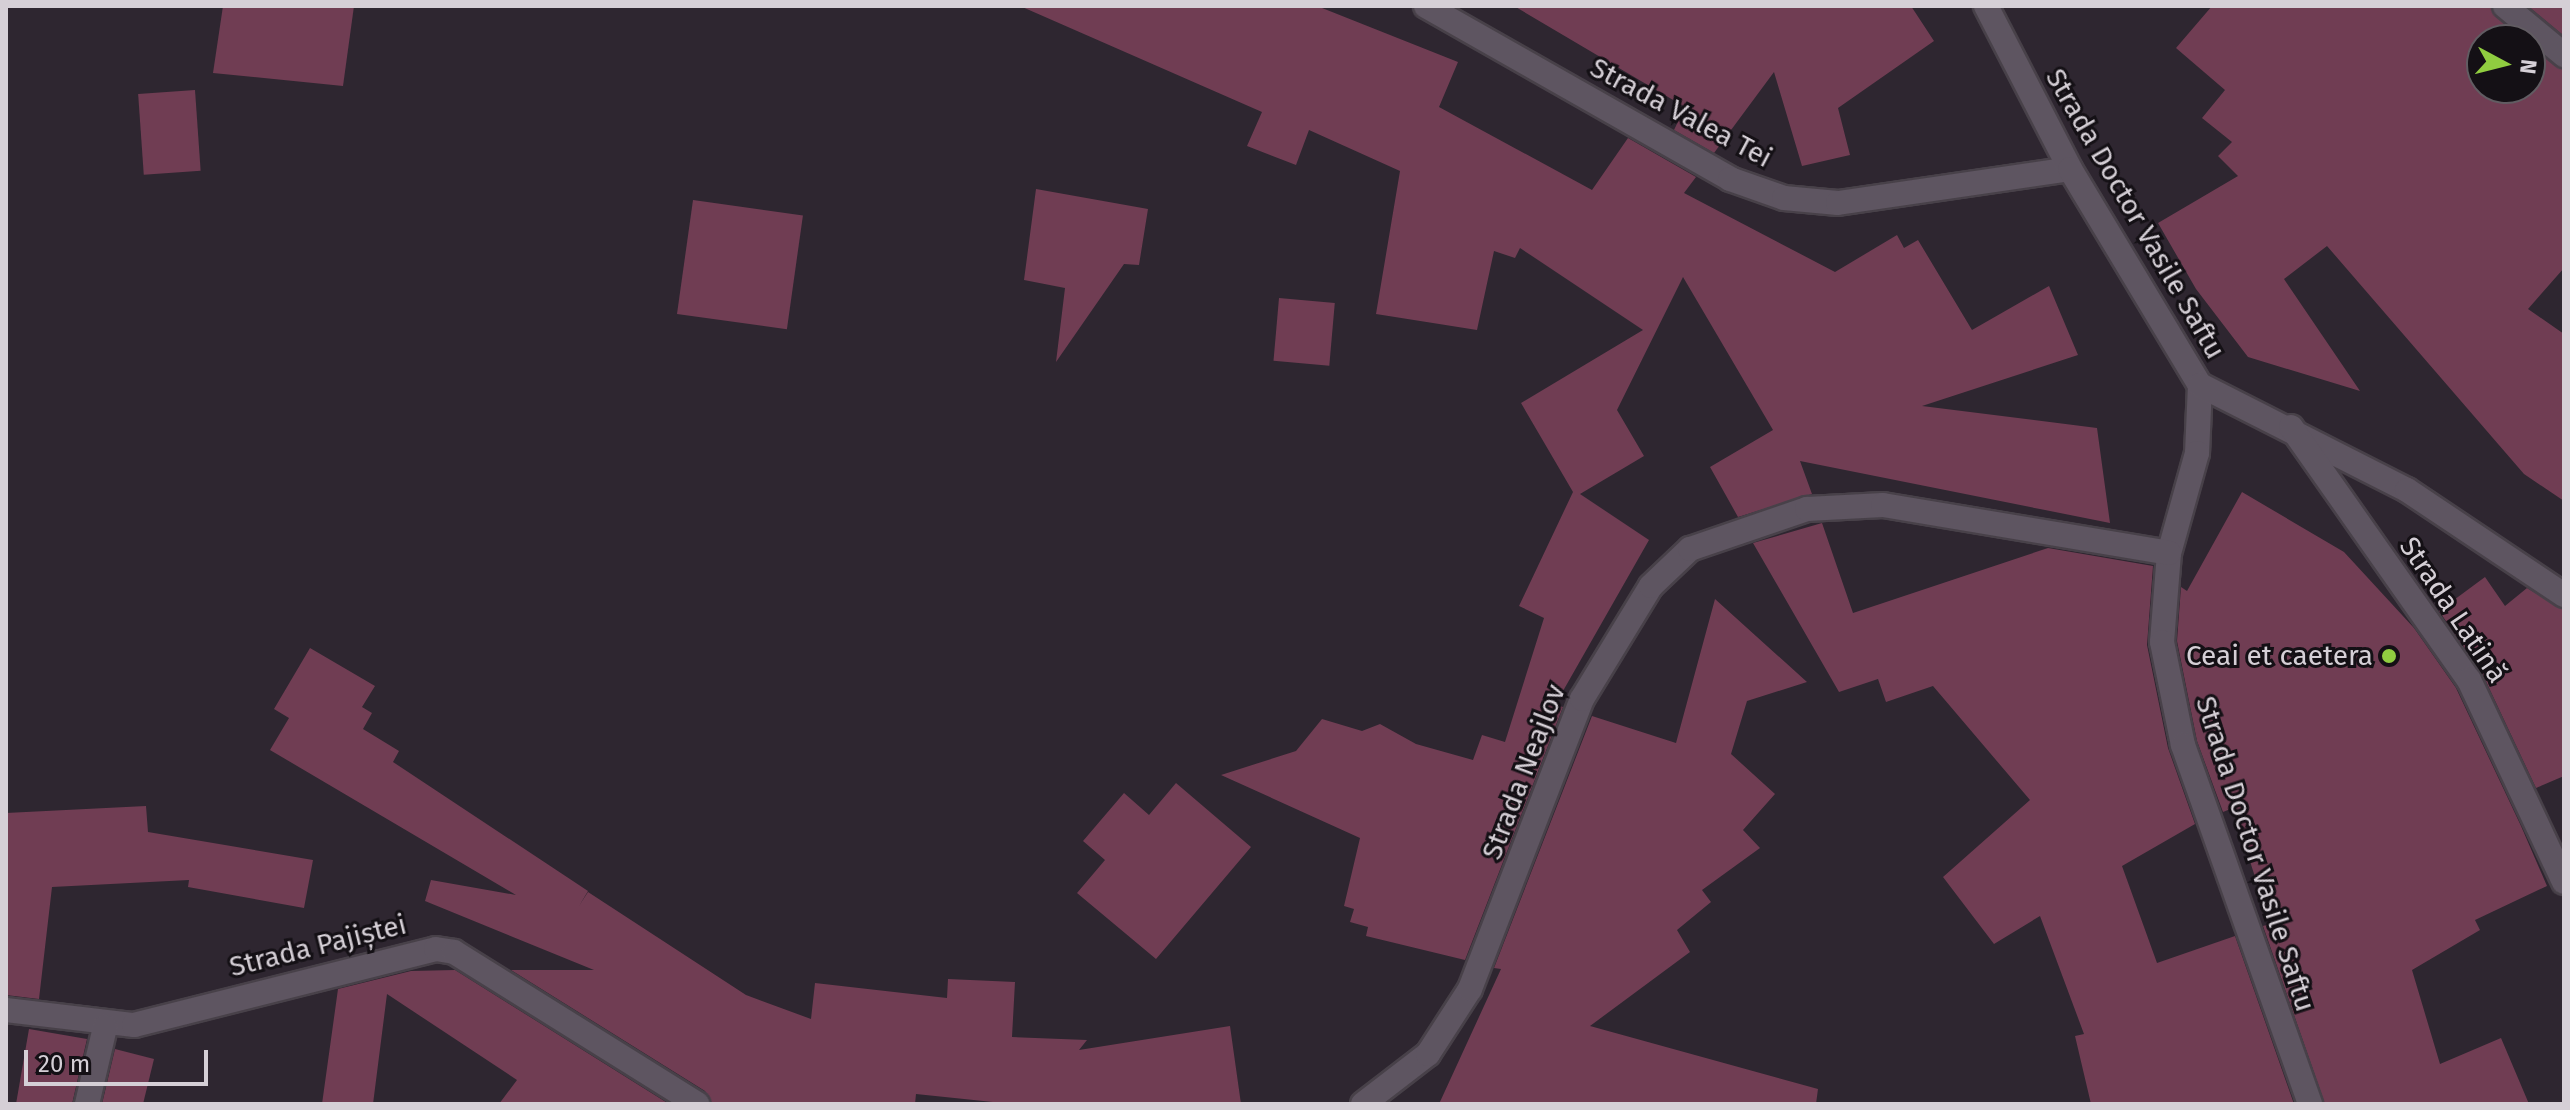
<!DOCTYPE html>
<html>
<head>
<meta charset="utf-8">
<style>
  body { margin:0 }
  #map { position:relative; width:2570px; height:1110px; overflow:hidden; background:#2e2630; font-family:"Fira Sans",sans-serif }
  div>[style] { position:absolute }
  .building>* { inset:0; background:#703d53; transform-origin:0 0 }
  .roads { filter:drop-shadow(2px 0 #484149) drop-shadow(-2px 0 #484149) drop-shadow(0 2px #484149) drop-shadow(0 -2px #484149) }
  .street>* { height:24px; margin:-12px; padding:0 12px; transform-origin:12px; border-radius:12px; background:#5e5561 }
  .dots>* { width:22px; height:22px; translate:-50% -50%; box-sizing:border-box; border:4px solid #141015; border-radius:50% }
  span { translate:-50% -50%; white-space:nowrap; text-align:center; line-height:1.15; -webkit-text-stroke:6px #141015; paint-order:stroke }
  .street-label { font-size:28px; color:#d5cfd6 }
  .poi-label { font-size:28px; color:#d5cfd6 }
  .right { translate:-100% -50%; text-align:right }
  .frame { position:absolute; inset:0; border:8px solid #d5cfd6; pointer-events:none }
  .north { position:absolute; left:2466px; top:24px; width:80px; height:80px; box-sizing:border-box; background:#141015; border:2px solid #615c62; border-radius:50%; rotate:97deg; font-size:22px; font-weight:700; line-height:32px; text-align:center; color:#d5cfd6 }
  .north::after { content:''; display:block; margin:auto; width:28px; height:36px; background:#90cd40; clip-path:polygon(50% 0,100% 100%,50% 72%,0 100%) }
  .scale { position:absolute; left:24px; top:1050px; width:184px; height:36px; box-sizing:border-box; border:4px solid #d5cfd6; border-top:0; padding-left:10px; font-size:24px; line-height:28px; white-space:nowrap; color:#d5cfd6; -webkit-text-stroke:6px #141015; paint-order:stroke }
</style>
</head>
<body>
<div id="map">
  <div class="building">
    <div style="clip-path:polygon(223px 6px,354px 6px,343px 86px,213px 73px)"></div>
    <div style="clip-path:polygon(1020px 6px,1317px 6px,1458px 62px,1439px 107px,1592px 190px,1628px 138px,1696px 177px,1684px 193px,1835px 272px,1897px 235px,1904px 248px,1918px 240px,1972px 330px,2049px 286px,2078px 355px,1922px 406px,2097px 428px,2110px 523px,1800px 461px,1812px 494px,1738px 517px,1710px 467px,1773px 430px,1683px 277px,1617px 410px,1644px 456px,1580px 494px,1649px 540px,1555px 705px,1563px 707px,1465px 960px,1366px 936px,1368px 927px,1350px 922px,1354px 909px,1344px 906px,1360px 838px,1221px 775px,1296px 751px,1322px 719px,1362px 731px,1380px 724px,1416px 744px,1473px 760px,1482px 735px,1505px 742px,1544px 618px,1519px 606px,1573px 492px,1521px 403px,1643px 330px,1520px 248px,1515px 258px,1494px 251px,1477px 330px,1376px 314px,1400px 171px,1309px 130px,1296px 165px,1247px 146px,1262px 112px)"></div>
    <div style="clip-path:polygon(1514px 6px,1911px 6px,1934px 41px,1838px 108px,1850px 155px,1802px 166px,1774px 72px,1714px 153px,1674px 130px,1685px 107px)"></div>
    <div style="clip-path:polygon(2212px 6px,2490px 6px,2522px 40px,2482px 40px,2482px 88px,2530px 88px,2530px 46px,2564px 70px,2564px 268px,2528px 309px,2564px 334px,2564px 501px,2524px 474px,2327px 246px,2284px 279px,2360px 391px,2248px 357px,2196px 289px,2158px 223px,2238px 176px,2218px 156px,2232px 142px,2202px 118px,2225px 90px,2176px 48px)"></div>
    <div style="clip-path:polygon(2528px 6px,2564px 6px,2564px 36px)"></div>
    <div style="left:195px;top:90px;width:81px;height:57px;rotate:86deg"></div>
    <div style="clip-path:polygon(1036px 189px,1148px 209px,1139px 265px,1124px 264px,1056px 362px,1065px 288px,1024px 280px)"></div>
    <div style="left:693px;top:200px;width:111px;height:115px;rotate:8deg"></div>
    <div style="left:1279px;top:298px;width:56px;height:63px;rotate:5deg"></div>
    <div style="clip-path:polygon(2242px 492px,2344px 552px,2414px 628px,2456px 688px,2521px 826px,2547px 886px,2475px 920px,2480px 930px,2412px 970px,2440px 1064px,2501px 1038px,2529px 1104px,2325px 1104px,2263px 926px,2270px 924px,2233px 808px,2223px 812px,2197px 741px,2177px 641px,2181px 587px,2187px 591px)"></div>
    <div style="clip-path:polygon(1822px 523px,1853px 613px,2048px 548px,2153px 566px,2147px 645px,2168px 748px,2195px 824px,2122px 866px,2157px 963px,2235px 936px,2294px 1104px,2091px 1104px,2075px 1036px,2084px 1034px,2040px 916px,1994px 944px,1943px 877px,2030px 800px,1933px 686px,1886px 702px,1878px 679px,1839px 692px,1753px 543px)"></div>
    <div style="clip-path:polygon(2485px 577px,2505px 606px,2527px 588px,2564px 610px,2564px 776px,2536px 788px,2482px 673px,2439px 611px)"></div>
    <div style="clip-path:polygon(1715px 599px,1807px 682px,1747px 701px,1731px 754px,1775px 794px,1743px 830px,1760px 848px,1702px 890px,1711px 902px,1677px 930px,1690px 952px,1590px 1026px,1818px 1089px,1816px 1104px,1439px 1104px,1501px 969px,1494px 968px,1592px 716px,1676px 743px)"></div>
    <div style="clip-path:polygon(310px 648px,375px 686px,362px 707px,372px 713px,363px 729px,399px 751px,393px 762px,588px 891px,579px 906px,588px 892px,746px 995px,811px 1019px,815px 983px,947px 998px,948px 979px,1015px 982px,1012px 1037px,1087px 1040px,1079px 1050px,1230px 1026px,1241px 1104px,1012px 1104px,916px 1094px,915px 1104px,712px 1104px,705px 1091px,511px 970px,594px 970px,425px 901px,431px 880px,516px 895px,270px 750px,289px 718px,274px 709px)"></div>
    <div style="clip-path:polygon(1176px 783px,1251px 847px,1156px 959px,1077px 893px,1105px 860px,1083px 841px,1124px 793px,1149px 815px)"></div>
    <div style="clip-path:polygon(146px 806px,148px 832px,313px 860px,304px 908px,188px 887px,189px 880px,52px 887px,39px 999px,6px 995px,6px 813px)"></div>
    <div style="clip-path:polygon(455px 970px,669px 1104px,499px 1104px,517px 1080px,387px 994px,373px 1104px,322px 1104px,338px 989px,411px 971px)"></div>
    <div style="clip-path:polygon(29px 1029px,87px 1039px,72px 1104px,16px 1104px)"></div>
    <div style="clip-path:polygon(115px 1049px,154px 1059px,143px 1104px,102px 1104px)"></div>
  </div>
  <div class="roads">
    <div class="street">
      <div style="left:1426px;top:6px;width:350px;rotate:29.6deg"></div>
      <div style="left:1730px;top:179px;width:57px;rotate:19.4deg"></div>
      <div style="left:1784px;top:198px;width:54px;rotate:5.3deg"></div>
      <div style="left:1838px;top:203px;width:234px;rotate:-8.3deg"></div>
      <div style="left:1986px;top:6px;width:183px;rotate:62.7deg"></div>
      <div style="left:2070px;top:169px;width:252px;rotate:59deg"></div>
      <div style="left:2200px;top:385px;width:68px;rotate:92.5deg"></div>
      <div style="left:2197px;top:453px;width:104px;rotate:105.6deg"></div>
      <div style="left:2169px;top:553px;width:89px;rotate:94.5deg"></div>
      <div style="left:2162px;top:642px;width:105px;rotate:78.5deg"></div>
      <div style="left:2183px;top:745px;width:381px;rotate:70.5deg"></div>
      <div style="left:2505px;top:6px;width:77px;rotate:39.7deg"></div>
      <div style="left:2200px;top:385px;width:232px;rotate:26.9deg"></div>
      <div style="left:2407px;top:490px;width:189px;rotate:33.8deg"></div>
      <div style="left:2291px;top:427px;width:309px;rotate:54.9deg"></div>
      <div style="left:2469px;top:680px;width:223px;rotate:64.8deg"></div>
      <div style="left:6px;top:1010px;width:129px;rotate:6.7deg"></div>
      <div style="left:134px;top:1025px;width:311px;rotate:-14.1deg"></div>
      <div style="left:436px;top:949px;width:18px;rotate:9deg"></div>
      <div style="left:454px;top:952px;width:287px;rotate:32deg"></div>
      <div style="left:87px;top:1104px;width:79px;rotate:-76.8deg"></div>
      <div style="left:1363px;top:1104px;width:82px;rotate:-37.6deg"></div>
      <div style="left:1428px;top:1054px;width:77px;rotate:-57.1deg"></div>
      <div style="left:1470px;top:989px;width:311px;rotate:-68.9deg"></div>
      <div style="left:1582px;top:699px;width:132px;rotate:-58.6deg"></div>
      <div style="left:1651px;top:586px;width:54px;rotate:-43.5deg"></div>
      <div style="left:1690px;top:549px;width:124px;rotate:-18.9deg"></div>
      <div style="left:1807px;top:509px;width:76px;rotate:-3deg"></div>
      <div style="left:1883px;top:505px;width:290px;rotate:9.5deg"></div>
    </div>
  </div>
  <div class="dots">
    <div style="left:2389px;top:656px;background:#90cd40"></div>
  </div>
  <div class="street-label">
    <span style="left:1681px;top:113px;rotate:28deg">Strada Valea Tei</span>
    <span style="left:2135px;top:214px;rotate:60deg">Strada Doctor Vasile Saftu</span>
    <span style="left:2453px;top:610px;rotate:56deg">Strada Latină</span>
    <span style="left:1524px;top:772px;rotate:-69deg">Strada Neajlov</span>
    <span style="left:2255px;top:854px;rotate:72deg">Strada Doctor Vasile Saftu</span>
    <span style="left:318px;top:946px;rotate:-14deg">Strada Pajiștei</span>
  </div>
  <div class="poi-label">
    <span class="right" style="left:2373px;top:656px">Ceai et caetera</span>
  </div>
  <div class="frame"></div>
  <div class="north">N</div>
  <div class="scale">20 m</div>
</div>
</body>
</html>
